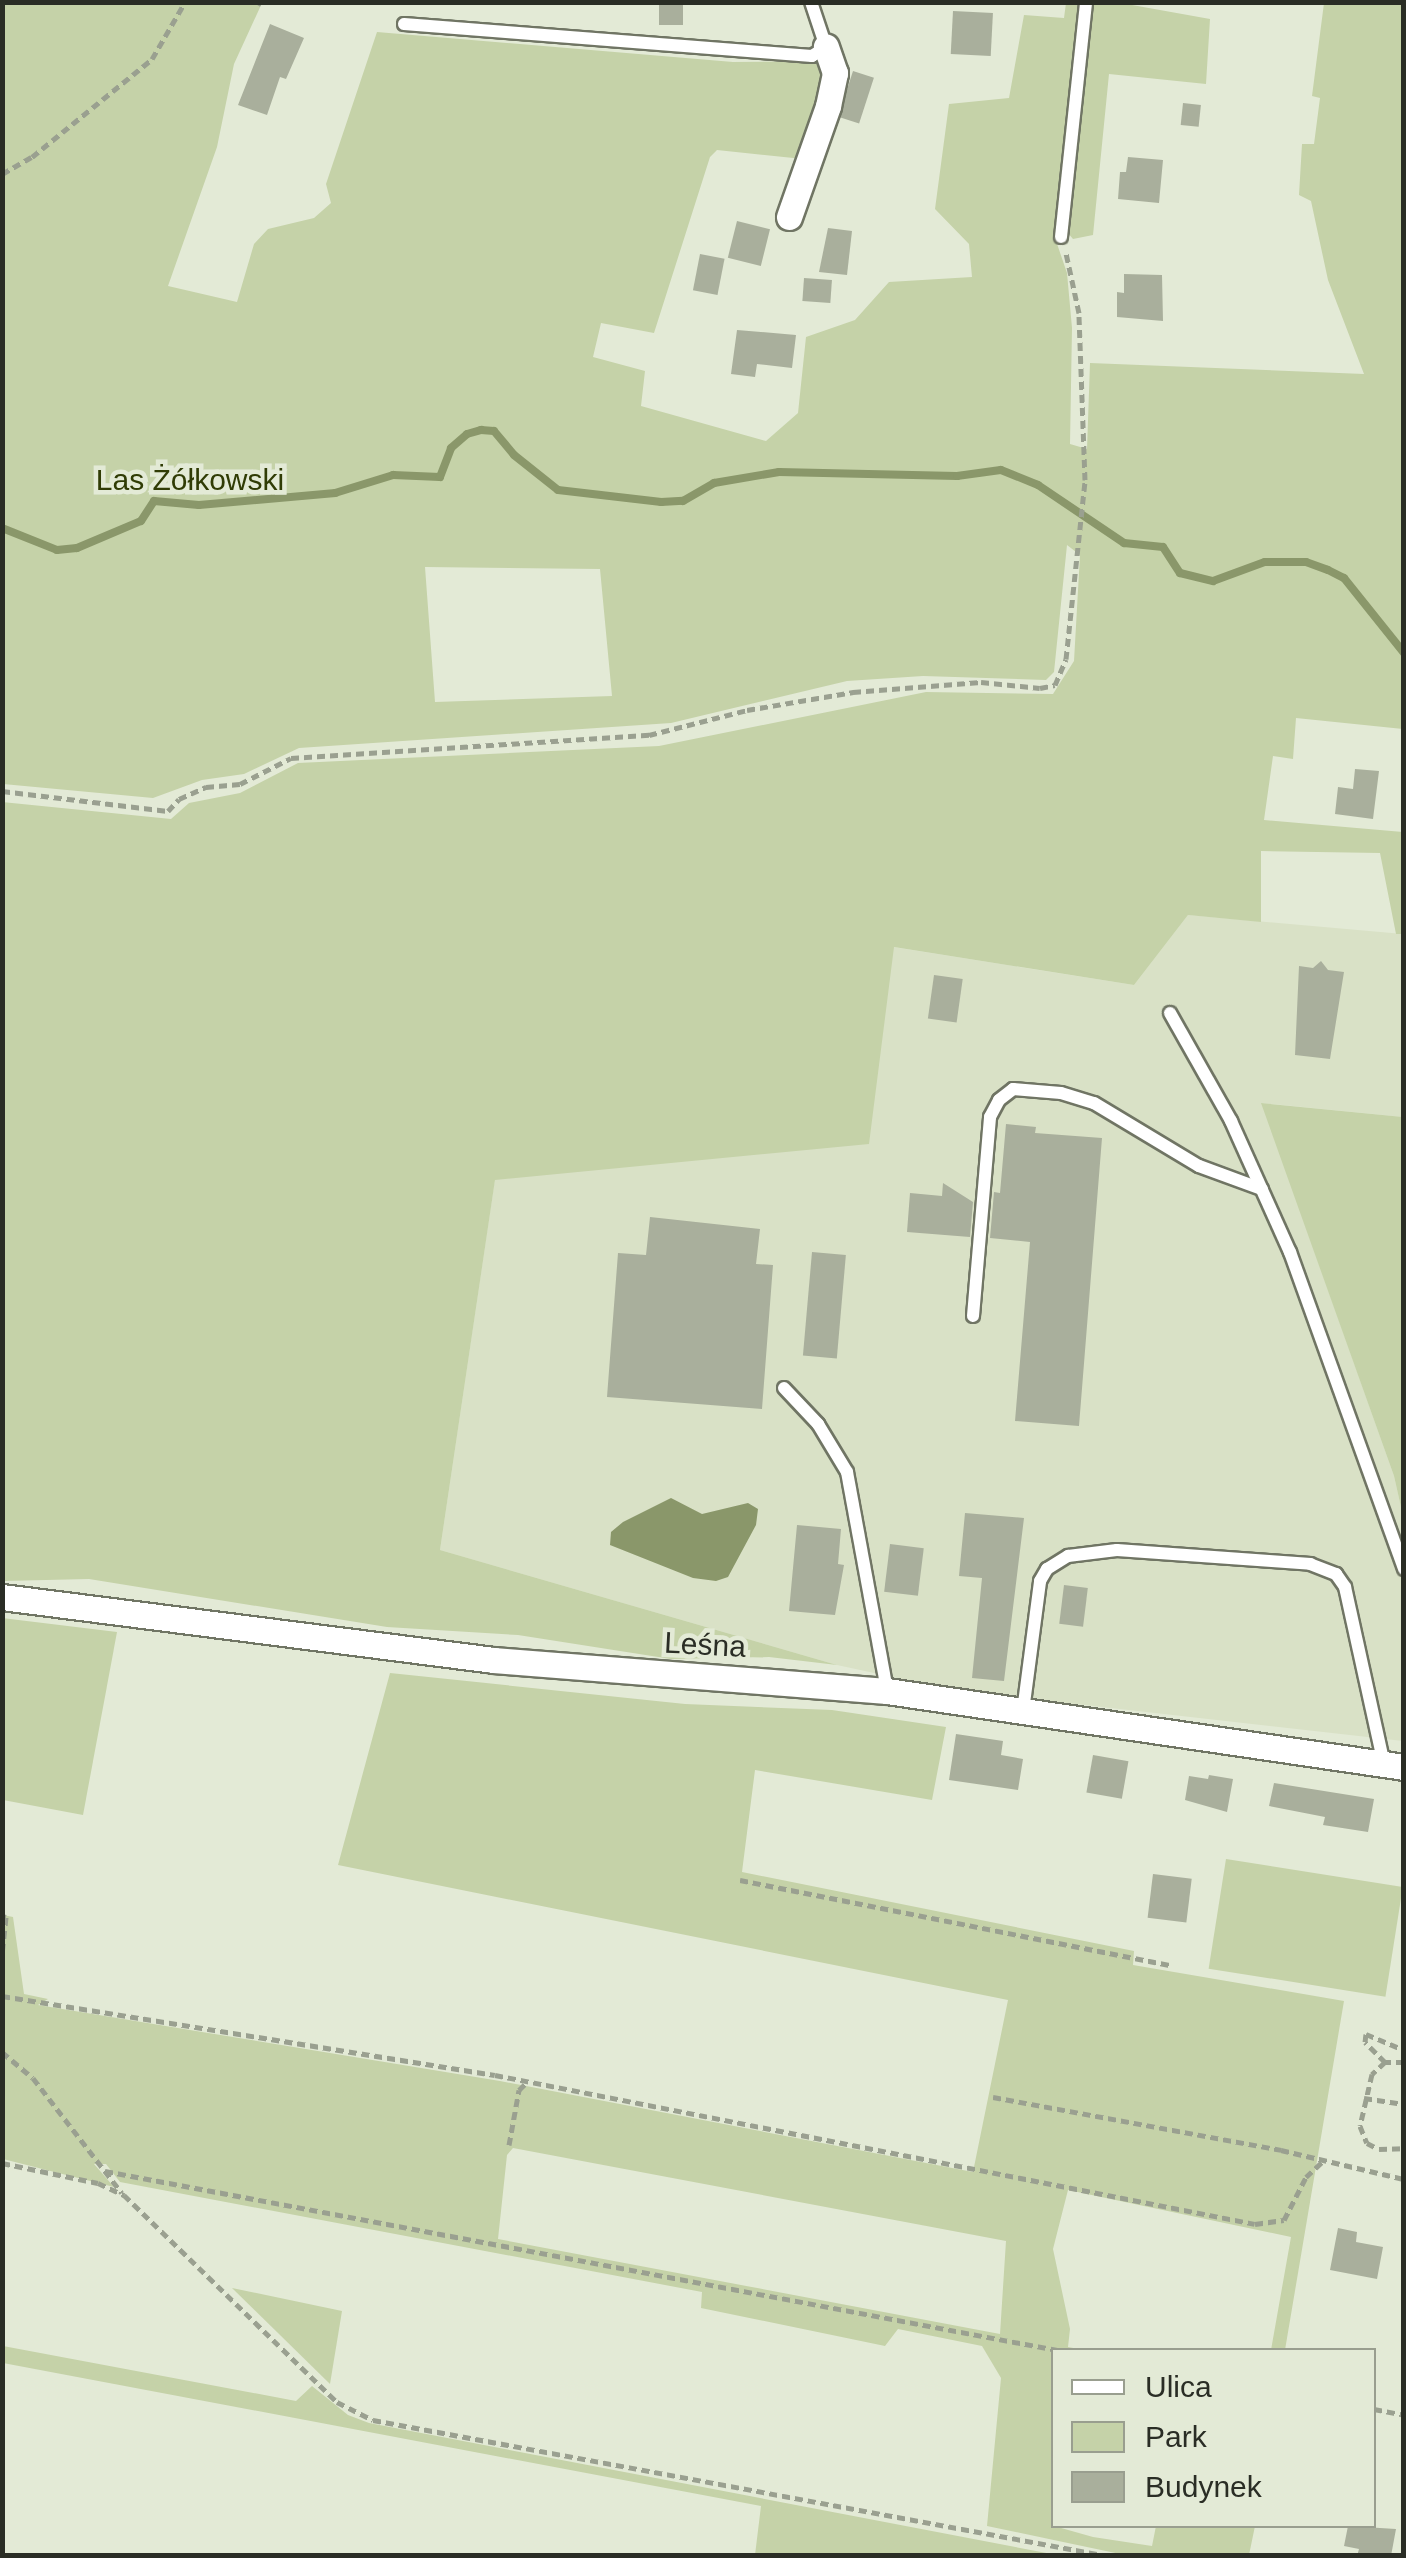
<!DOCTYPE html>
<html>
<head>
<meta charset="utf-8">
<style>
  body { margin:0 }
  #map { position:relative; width:1406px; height:2558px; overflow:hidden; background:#e3ead6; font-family:Helvetica,sans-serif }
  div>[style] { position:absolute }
  .built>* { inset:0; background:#d9e1c6 }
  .green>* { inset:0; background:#c5d2a8; transform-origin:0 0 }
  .water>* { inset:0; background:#8a976a }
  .stream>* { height:8px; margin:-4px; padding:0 4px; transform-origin:4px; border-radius:4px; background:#8a976a }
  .building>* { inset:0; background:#a9af9c; transform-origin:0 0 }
  .path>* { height:5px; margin-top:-2.5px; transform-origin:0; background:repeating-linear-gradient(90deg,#9aa090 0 8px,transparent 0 13px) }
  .roads { filter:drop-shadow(2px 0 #707564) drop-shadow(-2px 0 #707564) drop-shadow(0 2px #707564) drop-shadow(0 -2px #707564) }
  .service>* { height:12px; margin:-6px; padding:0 6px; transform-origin:6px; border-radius:6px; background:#fff }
  .minor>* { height:25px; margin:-12.5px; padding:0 12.5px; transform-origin:12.5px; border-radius:12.5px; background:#fff }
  span { translate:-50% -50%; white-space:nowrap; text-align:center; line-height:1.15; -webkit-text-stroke:9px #e3ead6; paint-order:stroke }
  .park-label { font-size:30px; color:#303c05 }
  .street-label { font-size:30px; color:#2a2d25 }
  .frame { position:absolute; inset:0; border:5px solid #2a2d25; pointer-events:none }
  .legend { position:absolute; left:1051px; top:2348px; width:325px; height:180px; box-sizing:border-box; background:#e3ead6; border:2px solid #999e8f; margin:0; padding:12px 18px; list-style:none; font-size:30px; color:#2a2d25 }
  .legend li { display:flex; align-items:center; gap:20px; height:50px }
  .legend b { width:50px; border:2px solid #999e8f }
</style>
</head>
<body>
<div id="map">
  <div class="built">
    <div style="clip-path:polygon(1188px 915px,1403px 934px,1403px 1117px,1262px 1103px,1394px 1476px,1403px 1516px,1403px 1741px,953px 1690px,837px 1665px,440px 1550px,495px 1179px,893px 947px,1134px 985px)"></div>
  </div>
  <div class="green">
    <div style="clip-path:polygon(evenodd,3px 3px,262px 3px,234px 64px,217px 147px,168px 286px,237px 302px,254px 244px,268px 229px,314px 218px,331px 203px,326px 184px,377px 32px,733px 62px,823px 61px,828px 73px,803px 159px,717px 150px,710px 157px,654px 333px,601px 323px,593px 357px,645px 371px,641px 406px,766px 441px,798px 413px,806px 337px,855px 320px,889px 282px,972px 277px,969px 244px,935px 209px,949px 104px,1009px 98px,1024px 15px,1064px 18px,1066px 3px,1081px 3px,1054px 235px,1067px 273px,1072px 328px,1070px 444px,1087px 449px,1090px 363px,1364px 374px,1328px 280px,1311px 201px,1299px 195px,1302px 144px,1314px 144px,1320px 98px,1312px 96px,1324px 3px,1403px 3px,1403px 729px,1296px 718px,1293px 759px,1273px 756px,1264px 820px,1403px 832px,1403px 934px,1396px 934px,1380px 853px,1261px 851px,1261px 922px,1188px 915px,1134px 985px,894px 947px,869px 1144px,495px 1180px,440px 1550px,837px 1665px,769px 1657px,671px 1659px,518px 1635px,387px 1627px,89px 1579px,3px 1581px,2px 802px,171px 819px,189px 803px,240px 793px,298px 763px,659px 746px,926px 692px,1053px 694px,1074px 661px,1080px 555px,1067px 545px,1054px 672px,1046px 680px,923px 676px,847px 681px,671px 723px,299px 748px,244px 774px,202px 780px,153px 798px,3px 784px,3px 3px,425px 567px,600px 569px,612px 696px,435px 702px,425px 567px)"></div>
    <div style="clip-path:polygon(1092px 3px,1121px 3px,1210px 19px,1206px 84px,1109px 74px,1093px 235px,1073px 239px,1068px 233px)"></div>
    <div style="clip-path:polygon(1261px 1103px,1403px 1117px,1403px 1516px,1394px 1476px)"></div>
    <div style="clip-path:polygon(2px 1618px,117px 1632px,83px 1815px,3px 1800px)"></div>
    <div style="clip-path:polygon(evenodd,390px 1673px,685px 1704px,832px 1710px,946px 1727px,932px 1800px,755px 1770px,742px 1872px,1134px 1951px,1133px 1965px,1344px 2001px,1285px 2350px,1271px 2350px,1291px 2237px,1068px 2190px,1053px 2249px,1070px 2329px,1068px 2347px,1084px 2350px,1054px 2350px,1054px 2526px,1093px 2537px,1152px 2546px,1156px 2526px,1255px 2526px,1249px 2555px,1125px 2555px,987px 2526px,1001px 2378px,982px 2346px,898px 2329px,885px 2346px,701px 2308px,702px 2292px,120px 2182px,106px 2164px,94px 2164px,114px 2187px,3px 2159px,3px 1915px,13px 1917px,24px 1994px,48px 1999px,38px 2005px,500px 2081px,973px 2172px,1008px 2000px,338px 1865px,390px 1673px,513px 2148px,1006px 2241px,1000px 2334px,498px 2239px,507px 2155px,513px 2148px)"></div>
    <div style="left:1226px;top:1859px;width:179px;height:111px;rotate:9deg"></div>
    <div style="clip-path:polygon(232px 2288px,342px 2311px,330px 2384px)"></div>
    <div style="clip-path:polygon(3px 2346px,296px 2401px,312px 2386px,348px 2415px,369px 2423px,1057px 2555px,755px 2555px,761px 2506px,3px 2363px)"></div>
  </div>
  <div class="water">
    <div style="clip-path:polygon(671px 1498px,702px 1514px,748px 1503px,758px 1509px,756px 1525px,728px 1577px,716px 1581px,693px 1578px,610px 1545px,611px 1532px,623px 1522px)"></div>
  </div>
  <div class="stream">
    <div style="left:2px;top:528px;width:59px;rotate:21.8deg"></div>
    <div style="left:57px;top:550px;width:20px;rotate:-6deg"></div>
    <div style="left:77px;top:548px;width:69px;rotate:-22.9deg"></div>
    <div style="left:141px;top:521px;width:24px;rotate:-57deg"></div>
    <div style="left:154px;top:501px;width:45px;rotate:5.1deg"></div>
    <div style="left:199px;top:505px;width:137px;rotate:-5deg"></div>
    <div style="left:335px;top:493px;width:61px;rotate:-17.2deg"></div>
    <div style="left:393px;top:475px;width:47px;rotate:2.4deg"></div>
    <div style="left:440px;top:477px;width:31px;rotate:-69deg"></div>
    <div style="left:451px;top:448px;width:21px;rotate:-41deg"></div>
    <div style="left:467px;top:434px;width:15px;rotate:-16deg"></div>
    <div style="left:481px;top:430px;width:13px;rotate:4deg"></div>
    <div style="left:494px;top:431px;width:31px;rotate:50deg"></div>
    <div style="left:514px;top:455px;width:56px;rotate:38.5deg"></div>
    <div style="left:558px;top:490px;width:104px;rotate:6.6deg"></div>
    <div style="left:661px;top:502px;width:22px;rotate:-3deg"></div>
    <div style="left:683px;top:501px;width:36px;rotate:-30deg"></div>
    <div style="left:714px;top:483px;width:66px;rotate:-9.6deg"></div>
    <div style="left:779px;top:472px;width:178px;rotate:1.3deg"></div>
    <div style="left:957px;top:476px;width:44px;rotate:-7.8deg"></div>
    <div style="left:1001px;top:470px;width:40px;rotate:22deg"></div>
    <div style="left:1038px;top:485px;width:104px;rotate:34deg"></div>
    <div style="left:1124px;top:543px;width:39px;rotate:6deg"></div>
    <div style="left:1163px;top:547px;width:31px;rotate:57deg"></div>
    <div style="left:1180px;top:573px;width:34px;rotate:14deg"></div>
    <div style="left:1213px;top:581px;width:55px;rotate:-20.1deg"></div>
    <div style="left:1265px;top:562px;width:41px"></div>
    <div style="left:1306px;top:562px;width:23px;rotate:20deg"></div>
    <div style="left:1328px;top:570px;width:18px;rotate:27deg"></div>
    <div style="left:1344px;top:578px;width:96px;rotate:51.3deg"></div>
  </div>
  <div class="building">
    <div style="left:659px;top:2px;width:24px;height:23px"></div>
    <div style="left:953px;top:11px;width:40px;height:43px;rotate:3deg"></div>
    <div style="clip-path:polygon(270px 24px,304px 38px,286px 79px,280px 77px,267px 115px,238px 105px)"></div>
    <div style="left:853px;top:71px;width:22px;height:48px;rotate:18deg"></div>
    <div style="left:1183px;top:103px;width:18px;height:22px;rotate:6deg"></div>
    <div style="clip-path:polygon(1128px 157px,1163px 160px,1159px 203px,1118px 199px,1120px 172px,1126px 172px)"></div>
    <div style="left:737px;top:221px;width:34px;height:38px;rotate:14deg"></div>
    <div style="clip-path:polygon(828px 228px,852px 231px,847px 275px,819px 272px)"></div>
    <div style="left:700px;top:254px;width:25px;height:37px;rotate:11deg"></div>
    <div style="clip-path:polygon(1124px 274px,1162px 275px,1163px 321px,1117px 317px,1117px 292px,1124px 293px)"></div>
    <div style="left:804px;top:278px;width:28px;height:23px;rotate:4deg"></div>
    <div style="clip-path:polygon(737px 330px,796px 335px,792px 368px,757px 364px,755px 377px,731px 374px)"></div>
    <div style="clip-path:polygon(1355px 769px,1379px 771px,1373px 819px,1335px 814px,1338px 787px,1353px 789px)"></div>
    <div style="clip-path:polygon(1321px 961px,1328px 970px,1344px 972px,1330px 1059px,1295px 1055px,1299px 966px,1313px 968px)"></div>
    <div style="left:934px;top:975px;width:29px;height:44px;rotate:8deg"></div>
    <div style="clip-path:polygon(1006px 1124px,1036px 1127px,1035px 1133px,1102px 1138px,1079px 1426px,1015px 1421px,1030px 1242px,990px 1238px,994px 1192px,1000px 1193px)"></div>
    <div style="clip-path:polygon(943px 1183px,973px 1202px,970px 1237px,907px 1232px,910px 1193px,942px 1196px)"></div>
    <div style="clip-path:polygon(650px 1217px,760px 1229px,756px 1264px,773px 1265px,762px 1409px,607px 1397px,618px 1253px,646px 1255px)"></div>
    <div style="left:812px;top:1252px;width:34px;height:104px;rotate:5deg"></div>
    <div style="clip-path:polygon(965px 1513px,1024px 1518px,1004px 1681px,972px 1678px,982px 1578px,959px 1576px)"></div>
    <div style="clip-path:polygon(797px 1525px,841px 1529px,838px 1564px,844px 1565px,835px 1615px,789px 1611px)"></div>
    <div style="left:890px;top:1544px;width:34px;height:48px;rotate:7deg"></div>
    <div style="left:1064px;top:1585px;width:24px;height:39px;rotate:7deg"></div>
    <div style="clip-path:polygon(956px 1734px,1003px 1741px,1001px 1755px,1023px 1759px,1018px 1790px,949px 1780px)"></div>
    <div style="left:1093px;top:1755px;width:36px;height:38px;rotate:10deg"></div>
    <div style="clip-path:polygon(1209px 1775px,1233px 1779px,1227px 1812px,1185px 1800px,1189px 1776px,1208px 1779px)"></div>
    <div style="clip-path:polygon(1274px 1783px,1374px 1799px,1368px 1832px,1323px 1825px,1325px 1817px,1269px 1806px)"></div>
    <div style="left:1153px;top:1874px;width:39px;height:44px;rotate:7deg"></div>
    <div style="clip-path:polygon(1338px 2228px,1357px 2232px,1356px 2242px,1383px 2247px,1377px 2279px,1330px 2270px)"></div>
    <div style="clip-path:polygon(1348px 2526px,1396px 2529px,1391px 2556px,1357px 2556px,1359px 2549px,1344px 2546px)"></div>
  </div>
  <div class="path">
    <div style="left:258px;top:2px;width:4px;rotate:34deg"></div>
    <div style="left:2px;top:174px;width:34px;rotate:-30deg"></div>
    <div style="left:32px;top:157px;width:155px;rotate:-39.2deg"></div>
    <div style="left:152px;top:59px;width:66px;rotate:-59.9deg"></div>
    <div style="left:2px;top:791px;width:167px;rotate:6.9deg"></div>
    <div style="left:168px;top:811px;width:16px;rotate:-47deg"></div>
    <div style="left:179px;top:799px;width:30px;rotate:-24deg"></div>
    <div style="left:206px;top:787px;width:34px;rotate:-5deg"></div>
    <div style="left:240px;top:784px;width:57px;rotate:-27deg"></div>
    <div style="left:291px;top:758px;width:359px;rotate:-3.7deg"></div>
    <div style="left:649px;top:735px;width:101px;rotate:-14.3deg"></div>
    <div style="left:747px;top:710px;width:108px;rotate:-9.6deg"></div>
    <div style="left:853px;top:692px;width:128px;rotate:-4.5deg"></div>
    <div style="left:981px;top:682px;width:59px;rotate:5.8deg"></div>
    <div style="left:1040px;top:688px;width:15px;rotate:-11deg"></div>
    <div style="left:1055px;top:685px;width:28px;rotate:-67deg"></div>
    <div style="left:1066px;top:659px;width:180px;rotate:-83.9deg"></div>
    <div style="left:1085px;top:480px;width:167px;rotate:-92.1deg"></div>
    <div style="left:1079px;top:313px;width:61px;rotate:-102.2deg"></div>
    <div style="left:740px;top:1880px;width:439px;rotate:11.2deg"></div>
    <div style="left:2px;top:1916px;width:4px;rotate:14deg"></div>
    <div style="left:6px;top:1917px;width:39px;rotate:96deg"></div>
    <div style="left:2px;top:1996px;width:499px;rotate:9.1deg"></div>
    <div style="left:495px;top:2075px;width:774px;rotate:11.09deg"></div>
    <div style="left:1255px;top:2224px;width:29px;rotate:-8deg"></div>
    <div style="left:1284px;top:2220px;width:48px;rotate:-62.9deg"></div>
    <div style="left:1306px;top:2177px;width:25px;rotate:-43deg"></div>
    <div style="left:2px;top:2052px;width:40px;rotate:40deg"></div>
    <div style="left:33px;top:2078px;width:145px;rotate:52.3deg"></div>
    <div style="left:1385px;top:2062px;width:28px;rotate:-135deg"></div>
    <div style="left:1365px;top:2042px;width:8px;rotate:-83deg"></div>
    <div style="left:1366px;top:2034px;width:41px;rotate:22.8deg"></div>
    <div style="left:1404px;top:2062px;width:19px;rotate:180deg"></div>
    <div style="left:1385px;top:2062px;width:18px;rotate:137deg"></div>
    <div style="left:1372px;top:2074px;width:53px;rotate:103deg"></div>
    <div style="left:1360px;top:2126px;width:18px;rotate:68deg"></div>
    <div style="left:1367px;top:2143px;width:13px;rotate:27deg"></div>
    <div style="left:1379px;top:2149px;width:25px;rotate:-2deg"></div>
    <div style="left:993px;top:2097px;width:293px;rotate:10.4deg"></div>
    <div style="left:1281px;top:2150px;width:126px;rotate:13.3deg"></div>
    <div style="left:1364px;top:2098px;width:40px;rotate:8.5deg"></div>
    <div style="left:509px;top:2145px;width:56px;rotate:-79.7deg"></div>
    <div style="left:519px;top:2090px;width:11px;rotate:-45deg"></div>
    <div style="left:2px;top:2163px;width:98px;rotate:11.8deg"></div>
    <div style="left:98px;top:2183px;width:29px;rotate:25deg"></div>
    <div style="left:124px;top:2195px;width:297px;rotate:44.2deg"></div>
    <div style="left:337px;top:2402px;width:40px;rotate:26.6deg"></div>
    <div style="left:373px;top:2420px;width:747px;rotate:10.48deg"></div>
    <div style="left:105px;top:2171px;width:969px;rotate:10.65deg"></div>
    <div style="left:1374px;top:2409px;width:31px;rotate:11deg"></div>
  </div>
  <div class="roads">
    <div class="service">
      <div style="left:404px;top:24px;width:409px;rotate:4.5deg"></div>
      <div style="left:812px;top:56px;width:17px;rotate:-33deg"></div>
      <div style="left:826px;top:47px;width:47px;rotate:-108.4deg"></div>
      <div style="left:1061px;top:237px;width:236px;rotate:-83.9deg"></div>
      <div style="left:1170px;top:1013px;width:124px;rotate:60.5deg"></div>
      <div style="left:1231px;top:1121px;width:144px;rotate:65.8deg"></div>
      <div style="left:1290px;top:1252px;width:337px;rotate:70.2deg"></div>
      <div style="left:973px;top:1316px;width:200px;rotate:-85.1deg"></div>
      <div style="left:990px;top:1117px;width:19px;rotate:-62deg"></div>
      <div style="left:999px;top:1100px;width:18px;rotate:-38deg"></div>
      <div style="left:1013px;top:1089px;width:48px;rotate:4.8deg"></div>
      <div style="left:1061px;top:1093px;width:34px;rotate:17deg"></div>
      <div style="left:1094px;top:1103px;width:122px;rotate:31deg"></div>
      <div style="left:1199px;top:1166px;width:67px;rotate:20.1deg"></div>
      <div style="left:784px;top:1388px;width:50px;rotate:46.6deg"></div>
      <div style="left:818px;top:1424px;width:56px;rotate:58.9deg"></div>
      <div style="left:847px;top:1472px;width:223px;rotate:79.6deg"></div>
      <div style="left:1023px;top:1711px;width:131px;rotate:-82.5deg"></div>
      <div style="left:1040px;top:1581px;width:14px;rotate:-60deg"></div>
      <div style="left:1047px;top:1569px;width:25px;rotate:-32deg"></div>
      <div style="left:1068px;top:1556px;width:49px;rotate:-7deg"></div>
      <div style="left:1117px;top:1550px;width:194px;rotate:4.1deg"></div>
      <div style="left:1310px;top:1564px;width:28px;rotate:21deg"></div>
      <div style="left:1336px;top:1574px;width:16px;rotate:55deg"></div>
      <div style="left:1345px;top:1587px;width:182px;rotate:77.6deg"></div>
    </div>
    <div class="minor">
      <div style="left:789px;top:217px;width:118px;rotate:-70.6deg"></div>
      <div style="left:828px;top:106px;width:34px;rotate:-78deg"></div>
      <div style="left:835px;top:73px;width:28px;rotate:-109deg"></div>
      <div style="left:2px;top:1597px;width:495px;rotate:7.3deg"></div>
      <div style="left:493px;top:1660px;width:395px;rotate:4.5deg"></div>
      <div style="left:887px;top:1691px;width:523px;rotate:8.36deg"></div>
    </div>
  </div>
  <div class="park-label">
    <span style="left:190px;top:480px">Las Żółkowski</span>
  </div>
  <div class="street-label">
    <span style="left:705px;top:1645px;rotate:3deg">Leśna</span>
  </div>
  <div class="frame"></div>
  <ul class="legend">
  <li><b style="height:12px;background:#fff"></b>Ulica</li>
  <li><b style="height:28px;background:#c5d2a8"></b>Park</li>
  <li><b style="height:28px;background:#a9af9c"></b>Budynek</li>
  </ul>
</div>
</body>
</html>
